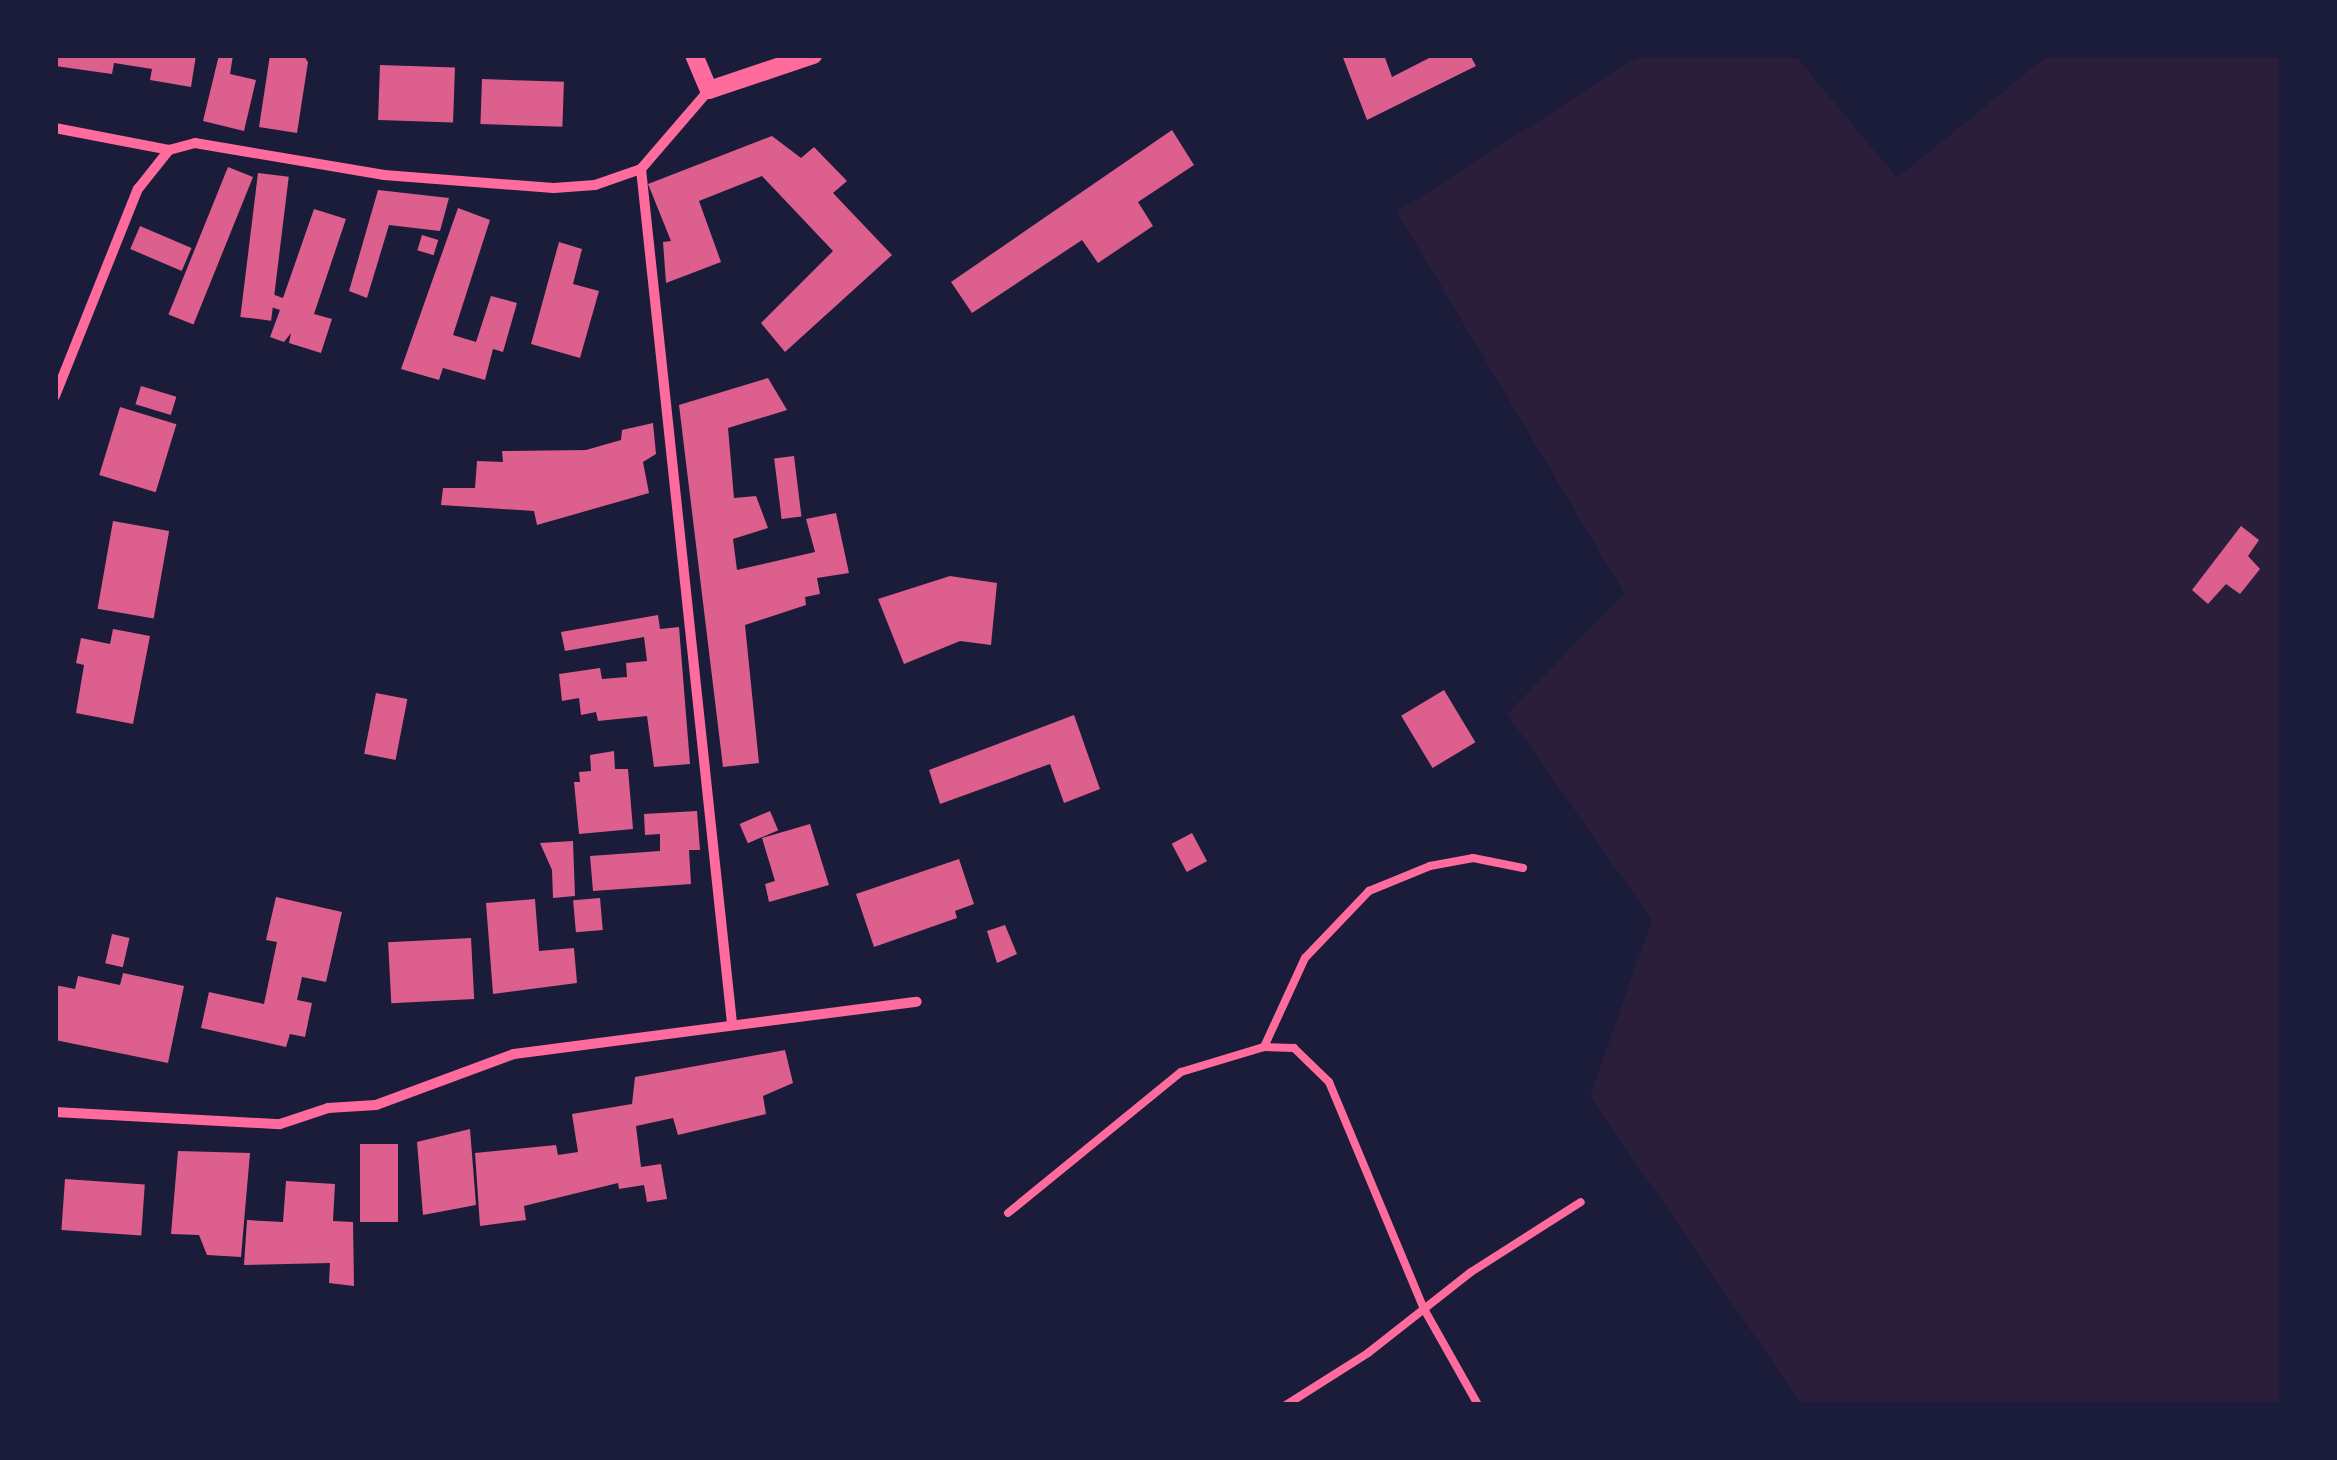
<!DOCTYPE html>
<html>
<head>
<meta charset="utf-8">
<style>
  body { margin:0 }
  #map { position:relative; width:2337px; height:1460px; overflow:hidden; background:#1b1b3a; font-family:Commissioner,sans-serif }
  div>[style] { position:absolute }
  .green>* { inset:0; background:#2a1e3b }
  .building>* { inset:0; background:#dd5f8e; transform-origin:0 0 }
  .service>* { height:8px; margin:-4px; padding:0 4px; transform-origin:4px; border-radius:4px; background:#ff6b9d }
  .minor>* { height:10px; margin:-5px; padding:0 5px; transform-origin:5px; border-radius:5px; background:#ff6b9d }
  .tertiary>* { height:18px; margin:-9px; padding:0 9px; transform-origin:9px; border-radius:9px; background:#ff6b9d }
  span { translate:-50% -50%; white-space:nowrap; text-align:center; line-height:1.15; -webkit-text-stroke:8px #1b1b3a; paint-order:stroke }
  .frame { position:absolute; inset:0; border:58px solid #1b1b3a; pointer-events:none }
</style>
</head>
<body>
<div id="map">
  <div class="green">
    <div style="clip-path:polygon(1641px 55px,1795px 55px,1897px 178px,2048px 55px,2282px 55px,2282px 1405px,1802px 1405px,1590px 1096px,1652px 920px,1507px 714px,1624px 593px,1397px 212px)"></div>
  </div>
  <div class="building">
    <div style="clip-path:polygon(55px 55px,196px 55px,191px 87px,150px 80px,152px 69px,114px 63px,112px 74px,55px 66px)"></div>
    <div style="clip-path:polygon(219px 55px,233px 55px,230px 74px,256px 80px,244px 131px,203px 121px)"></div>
    <div style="clip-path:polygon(270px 55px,303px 55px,308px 62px,297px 133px,259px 127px)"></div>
    <div style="clip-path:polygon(1342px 55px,1384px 55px,1392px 77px,1435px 55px,1470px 55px,1476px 66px,1367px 120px)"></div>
    <div style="left:380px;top:65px;width:75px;height:55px;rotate:2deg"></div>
    <div style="left:482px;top:79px;width:82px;height:45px;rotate:2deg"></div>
    <div style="clip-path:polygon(1172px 130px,1194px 165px,1138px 202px,1153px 226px,1098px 263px,1082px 240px,972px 313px,951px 282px)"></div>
    <div style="clip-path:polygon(772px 136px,801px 158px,814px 147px,847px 181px,833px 193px,892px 255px,785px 352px,761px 323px,833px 251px,762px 176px,699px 201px,721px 262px,666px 283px,663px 242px,671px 241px,648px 184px)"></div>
    <div style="left:228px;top:167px;width:27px;height:159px;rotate:22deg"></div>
    <div style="left:258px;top:173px;width:31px;height:145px;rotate:7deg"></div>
    <div style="clip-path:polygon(378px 190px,449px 198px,440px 231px,389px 225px,367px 298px,349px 291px)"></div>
    <div style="clip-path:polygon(458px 208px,490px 220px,453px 335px,476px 342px,491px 296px,517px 303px,503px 352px,493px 349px,485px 380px,443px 368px,439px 380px,401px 369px)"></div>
    <div style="clip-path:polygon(314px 209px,346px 219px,314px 314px,332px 319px,321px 353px,289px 343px,291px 333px,284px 342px,270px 337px,280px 310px,268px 306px,272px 294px,283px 298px)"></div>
    <div style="left:140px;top:226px;width:56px;height:25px;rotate:23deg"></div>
    <div style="left:422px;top:235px;width:17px;height:16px;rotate:17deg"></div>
    <div style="clip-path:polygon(559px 242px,582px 249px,573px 284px,599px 291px,580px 358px,531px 344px)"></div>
    <div style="clip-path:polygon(768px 378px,787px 410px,728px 428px,734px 498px,756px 496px,768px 528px,733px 539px,737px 570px,815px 552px,806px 519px,836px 513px,849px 573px,817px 578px,820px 594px,805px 597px,806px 605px,745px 625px,759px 763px,723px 767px,679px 405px)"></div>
    <div style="left:141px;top:386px;width:37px;height:19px;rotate:17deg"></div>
    <div style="left:120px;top:407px;width:59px;height:71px;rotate:17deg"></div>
    <div style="clip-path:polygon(653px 423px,656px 454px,643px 462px,649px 493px,537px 525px,534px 511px,441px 505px,443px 488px,475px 488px,477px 461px,503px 462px,502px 451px,586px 450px,621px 440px,622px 430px)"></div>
    <div style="left:794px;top:456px;width:61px;height:20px;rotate:83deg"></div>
    <div style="left:113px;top:521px;width:57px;height:89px;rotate:10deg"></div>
    <div style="clip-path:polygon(2241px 526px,2259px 540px,2248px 556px,2260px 569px,2240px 594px,2226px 584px,2208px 604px,2192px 590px)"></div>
    <div style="clip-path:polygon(950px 576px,997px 583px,991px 645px,960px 641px,904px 664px,878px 599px)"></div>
    <div style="clip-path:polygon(658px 615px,660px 629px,679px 627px,690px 764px,654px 767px,647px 716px,598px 721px,596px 712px,581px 715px,579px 698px,562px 701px,559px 674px,600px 668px,602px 679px,627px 677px,626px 663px,647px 661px,644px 637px,565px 651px,561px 632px)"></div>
    <div style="clip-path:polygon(113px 629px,150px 636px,133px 724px,76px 713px,84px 665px,76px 663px,81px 638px,110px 644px)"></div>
    <div style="left:1444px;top:690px;width:61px;height:50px;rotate:59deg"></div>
    <div style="left:376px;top:693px;width:32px;height:62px;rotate:11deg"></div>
    <div style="clip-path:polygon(1074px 715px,1100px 789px,1064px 803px,1050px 764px,940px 804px,929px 770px)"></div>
    <div style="clip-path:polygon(614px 751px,615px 769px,628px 769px,633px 829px,579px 834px,574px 782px,580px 782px,579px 772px,591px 771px,590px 755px)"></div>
    <div style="clip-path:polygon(697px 811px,700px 850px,689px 850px,691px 884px,593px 891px,590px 856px,660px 851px,660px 834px,645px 835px,644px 814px)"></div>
    <div style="left:770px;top:811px;width:21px;height:33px;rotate:67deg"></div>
    <div style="clip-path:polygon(810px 824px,829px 885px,769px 902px,765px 884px,775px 881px,762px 838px)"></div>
    <div style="left:1192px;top:833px;width:32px;height:23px;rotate:62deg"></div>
    <div style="clip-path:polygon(573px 841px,575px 896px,553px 898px,552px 870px,540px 843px)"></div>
    <div style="clip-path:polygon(959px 859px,974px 904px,955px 911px,957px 918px,874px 947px,856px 894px)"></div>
    <div style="clip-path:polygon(276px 897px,342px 912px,326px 982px,302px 977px,297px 1000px,312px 1003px,305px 1037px,290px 1034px,286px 1047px,201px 1028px,209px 992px,264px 1004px,277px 942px,266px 940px)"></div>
    <div style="left:600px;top:898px;width:32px;height:27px;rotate:85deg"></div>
    <div style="clip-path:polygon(535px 899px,539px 951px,574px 948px,577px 983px,493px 994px,486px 903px)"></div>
    <div style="clip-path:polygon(1005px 925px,1017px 954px,997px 963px,987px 931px)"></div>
    <div style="left:112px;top:934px;width:18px;height:30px;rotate:13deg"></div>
    <div style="left:471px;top:938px;width:61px;height:83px;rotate:87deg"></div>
    <div style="clip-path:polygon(123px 973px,184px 986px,168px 1063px,55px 1040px,55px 985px,75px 989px,78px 976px,120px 985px)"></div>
    <div style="clip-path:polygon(785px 1050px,793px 1083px,763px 1096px,766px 1114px,678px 1135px,673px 1118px,636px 1126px,641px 1167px,661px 1164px,667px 1199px,647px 1202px,644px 1185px,619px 1189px,618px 1183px,524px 1206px,526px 1220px,480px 1226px,475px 1153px,556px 1145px,558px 1155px,578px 1152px,572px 1114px,632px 1104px,635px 1077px)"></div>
    <div style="clip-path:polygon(470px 1129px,476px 1205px,423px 1215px,417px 1142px)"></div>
    <div style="left:360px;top:1144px;width:38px;height:78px"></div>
    <div style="clip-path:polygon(178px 1151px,250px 1153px,241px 1257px,207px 1255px,199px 1235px,171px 1234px)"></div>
    <div style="left:65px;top:1179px;width:80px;height:51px;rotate:4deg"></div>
    <div style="clip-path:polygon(286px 1181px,335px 1184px,333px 1221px,353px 1222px,354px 1286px,329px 1283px,330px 1263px,244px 1265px,247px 1220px,283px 1222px)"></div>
  </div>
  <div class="service">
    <div style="left:1264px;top:1047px;width:98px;rotate:-65.3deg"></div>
    <div style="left:1305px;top:958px;width:93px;rotate:-46.3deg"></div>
    <div style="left:1369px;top:891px;width:66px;rotate:-22.3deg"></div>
    <div style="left:1430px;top:866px;width:44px;rotate:-10.5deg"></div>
    <div style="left:1473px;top:858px;width:51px;rotate:11.3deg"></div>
    <div style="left:1008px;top:1213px;width:223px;rotate:-39.2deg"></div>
    <div style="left:1181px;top:1072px;width:87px;rotate:-16.8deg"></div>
    <div style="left:1264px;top:1047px;width:30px;rotate:2deg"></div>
    <div style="left:1294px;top:1048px;width:49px;rotate:44.2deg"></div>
    <div style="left:1329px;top:1082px;width:246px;rotate:67.3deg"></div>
    <div style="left:1424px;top:1309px;width:110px;rotate:60.6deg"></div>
    <div style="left:1286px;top:1405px;width:97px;rotate:-32.4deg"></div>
    <div style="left:1368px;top:1353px;width:131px;rotate:-38.2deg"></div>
    <div style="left:1471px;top:1272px;width:130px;rotate:-32.5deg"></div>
  </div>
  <div class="minor">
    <div style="left:55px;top:128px;width:116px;rotate:10.9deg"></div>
    <div style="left:169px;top:150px;width:27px;rotate:-15deg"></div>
    <div style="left:195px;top:143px;width:192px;rotate:9.6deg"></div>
    <div style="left:384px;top:175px;width:170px;rotate:4.4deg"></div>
    <div style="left:554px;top:188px;width:41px;rotate:-4.2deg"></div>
    <div style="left:595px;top:185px;width:49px;rotate:-19.2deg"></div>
    <div style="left:641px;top:169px;width:104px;rotate:-49.3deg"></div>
    <div style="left:641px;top:169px;width:859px;rotate:83.92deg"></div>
    <div style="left:55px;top:396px;width:223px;rotate:-68.2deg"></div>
    <div style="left:138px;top:189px;width:50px;rotate:-51.5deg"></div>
    <div style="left:55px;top:1112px;width:225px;rotate:3.1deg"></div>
    <div style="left:280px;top:1124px;width:51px;rotate:-18.4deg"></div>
    <div style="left:328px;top:1108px;width:48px;rotate:-3.6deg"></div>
    <div style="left:376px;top:1105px;width:147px;rotate:-20.3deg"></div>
    <div style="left:514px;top:1054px;width:406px;rotate:-7.4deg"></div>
  </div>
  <div class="tertiary">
    <div style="left:694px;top:55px;width:38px;rotate:67deg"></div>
    <div style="left:709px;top:90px;width:110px;rotate:-18.6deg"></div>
  </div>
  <div class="frame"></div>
</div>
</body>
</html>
